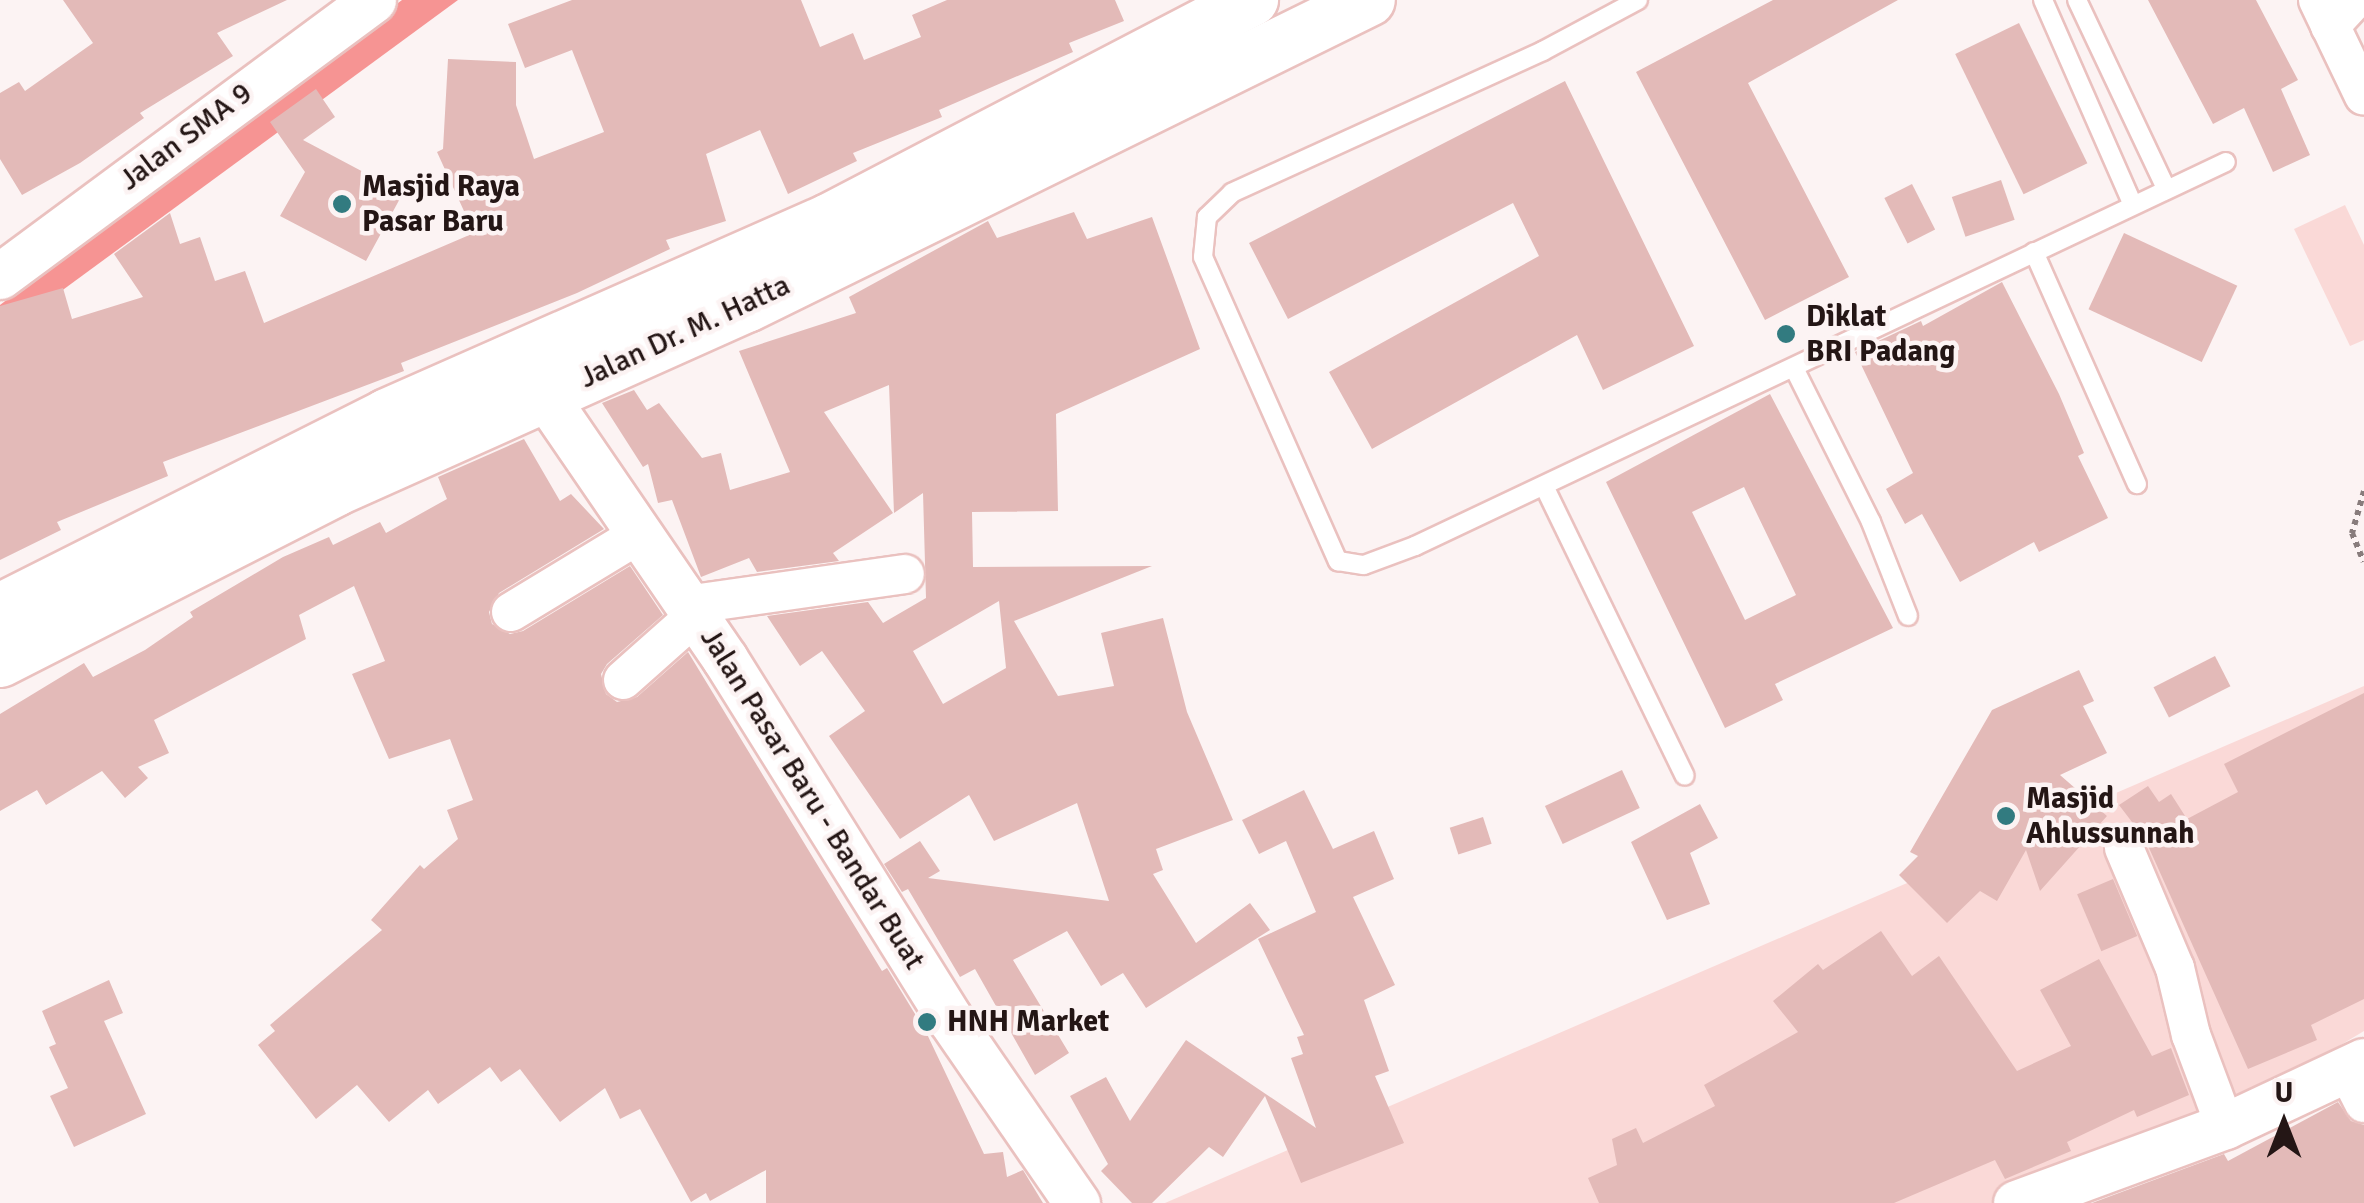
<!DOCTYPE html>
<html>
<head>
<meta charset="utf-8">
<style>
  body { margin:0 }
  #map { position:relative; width:2364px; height:1203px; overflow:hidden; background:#fcf3f3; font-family:Signika,sans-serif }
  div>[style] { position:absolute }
  .green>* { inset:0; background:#fad9d7 }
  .water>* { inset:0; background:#f69493 }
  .building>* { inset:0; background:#e3bab8; transform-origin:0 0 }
  .path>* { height:6px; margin-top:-3px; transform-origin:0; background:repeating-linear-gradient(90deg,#887c7c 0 5px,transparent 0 10px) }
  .roads { filter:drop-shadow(2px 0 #eac1bf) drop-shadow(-2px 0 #eac1bf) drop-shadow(0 2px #eac1bf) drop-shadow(0 -2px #eac1bf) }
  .service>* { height:18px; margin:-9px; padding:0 9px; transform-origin:9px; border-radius:9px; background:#fff }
  .minor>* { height:38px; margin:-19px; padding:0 19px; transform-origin:19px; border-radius:19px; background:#fff }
  .tertiary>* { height:45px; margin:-22.5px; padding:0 22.5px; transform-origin:22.5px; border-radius:22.5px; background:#fff }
  .secondary>* { height:52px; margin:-26px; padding:0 26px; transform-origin:26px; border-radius:26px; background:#fff }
  .dots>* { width:28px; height:28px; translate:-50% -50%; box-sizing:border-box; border:5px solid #fcf3f3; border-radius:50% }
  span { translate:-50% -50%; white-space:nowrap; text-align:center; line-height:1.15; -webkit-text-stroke:9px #fcf3f3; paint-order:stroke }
  .street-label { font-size:30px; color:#241615 }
  .poi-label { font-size:30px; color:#241615; font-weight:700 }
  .left { translate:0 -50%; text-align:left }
  .north { position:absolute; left:2234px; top:1073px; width:100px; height:100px; -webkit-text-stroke:8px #fcf3f3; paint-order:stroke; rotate:0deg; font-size:28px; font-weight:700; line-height:40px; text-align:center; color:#241615 }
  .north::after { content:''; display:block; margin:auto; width:35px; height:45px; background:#241615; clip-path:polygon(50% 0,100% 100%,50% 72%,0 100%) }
</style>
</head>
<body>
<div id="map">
  <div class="green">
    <div style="clip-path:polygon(2345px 205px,2364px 245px,2364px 340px,2350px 346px,2294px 229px)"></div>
    <div style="clip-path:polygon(2364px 686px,2364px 1031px,2078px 1203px,1165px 1203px)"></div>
  </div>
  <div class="water">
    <div style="clip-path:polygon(402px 0,458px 0,0 336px,0 305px)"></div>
  </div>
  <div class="building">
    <div style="clip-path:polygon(63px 0,287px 0,217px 33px,233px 56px,140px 113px,144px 118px,80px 163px,22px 195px,0 159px,0 93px,19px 82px,25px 91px,93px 43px)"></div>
    <div style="clip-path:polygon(572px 0,801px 0,820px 47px,853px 33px,864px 60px,921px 37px,912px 15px,947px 0,1115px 0,1124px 21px,1069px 43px,1073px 52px,939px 110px,942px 117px,853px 153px,857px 161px,788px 194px,760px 130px,706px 154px,726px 221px,666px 240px,670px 249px,577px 293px,401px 363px,404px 371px,163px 462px,168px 476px,57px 522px,61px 530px,0 560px,0 306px,63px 288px,72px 319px,143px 297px,114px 254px,170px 213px,180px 244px,200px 237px,215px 281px,245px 271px,264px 323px,474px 233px,437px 152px,443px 149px,448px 59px,516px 62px,516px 105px,534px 159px,604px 132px,572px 50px,525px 68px,508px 24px)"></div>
    <div style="clip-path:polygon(1773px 0,1898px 0,1748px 83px,1849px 277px,1765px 320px,1636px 72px)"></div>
    <div style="clip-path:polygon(2148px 0,2256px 0,2298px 80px,2281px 89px,2310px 155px,2273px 172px,2244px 108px,2213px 124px)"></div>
    <div style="left:2019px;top:23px;width:156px;height:71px;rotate:64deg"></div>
    <div style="clip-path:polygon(1565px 81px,1694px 346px,1603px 390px,1577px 335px,1372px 449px,1329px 372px,1539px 256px,1513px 203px,1288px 319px,1249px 243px)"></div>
    <div style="clip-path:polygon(316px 89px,335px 117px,303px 140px,403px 193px,366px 261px,280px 216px,305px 172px,270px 122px)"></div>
    <div style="left:2001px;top:180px;width:42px;height:52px;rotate:71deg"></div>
    <div style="left:1912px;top:184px;width:51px;height:31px;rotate:63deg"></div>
    <div style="clip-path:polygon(evenodd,1074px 212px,1087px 239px,1152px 217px,1200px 349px,1056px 414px,1058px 511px,972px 512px,973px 567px,1152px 566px,1014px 621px,1058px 696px,1114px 686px,1101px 633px,1163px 618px,1187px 712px,1233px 820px,1156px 849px,1163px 870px,1153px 874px,1196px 943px,1250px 903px,1270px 930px,1146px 1008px,1123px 973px,1101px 986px,1067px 931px,1013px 960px,1069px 1053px,1035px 1075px,975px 969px,960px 977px,908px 889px,902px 892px,884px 864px,920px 841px,940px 871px,928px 878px,1109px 901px,1077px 803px,994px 841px,969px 795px,900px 839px,829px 736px,865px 711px,822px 651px,800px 666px,767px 616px,868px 602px,883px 623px,926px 598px,923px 493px,894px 513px,889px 385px,824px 412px,893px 513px,833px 553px,839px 561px,757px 572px,749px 558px,701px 577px,672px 500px,658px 503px,648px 464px,643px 467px,602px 403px,634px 390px,647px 410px,659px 403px,702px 458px,721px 453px,730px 490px,790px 472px,739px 351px,856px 313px,849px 297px,988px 221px,997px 238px,1074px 212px,999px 601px,1006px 668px,943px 704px,913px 651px,999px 601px)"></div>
    <div style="left:2124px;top:233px;width:125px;height:84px;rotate:25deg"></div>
    <div style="clip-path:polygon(2002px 282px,2059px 394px,2084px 453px,2078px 456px,2108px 518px,2039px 552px,2034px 542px,1960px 582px,1922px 514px,1905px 524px,1886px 489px,1913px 473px,1855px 352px,1921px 321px,1923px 326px)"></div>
    <div style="clip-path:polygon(evenodd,1770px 394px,1893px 628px,1775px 684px,1783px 700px,1725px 728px,1606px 482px,1770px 394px,1744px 487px,1796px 595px,1745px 620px,1692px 512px,1744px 487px)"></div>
    <div style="clip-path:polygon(524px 439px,560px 501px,571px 494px,604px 529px,499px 593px,489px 612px,492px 624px,510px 634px,523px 631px,630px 566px,663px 615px,607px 664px,601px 674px,606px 694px,617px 702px,637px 697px,688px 652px,882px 971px,887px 968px,926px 1032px,984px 1154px,1003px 1152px,1007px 1177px,1023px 1170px,1043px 1203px,766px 1203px,766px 1170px,710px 1201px,706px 1193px,691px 1202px,640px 1109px,620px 1119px,605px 1088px,560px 1122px,520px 1069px,501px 1082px,490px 1067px,438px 1104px,428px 1090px,389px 1122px,357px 1085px,316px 1119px,258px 1045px,275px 1031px,270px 1025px,382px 930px,371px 920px,420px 865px,424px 869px,458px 839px,447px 810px,473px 800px,450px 739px,389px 759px,352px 674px,385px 661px,354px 586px,299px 615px,306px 639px,154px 720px,169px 753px,138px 767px,148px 778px,125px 798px,102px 771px,46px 805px,37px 790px,0 811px,0 714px,84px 663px,93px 677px,145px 650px,193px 617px,190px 612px,283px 557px,329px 537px,333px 545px,380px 522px,386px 533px,447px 499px,438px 477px)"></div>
    <div style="left:2215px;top:656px;width:34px;height:69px;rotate:63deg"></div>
    <div style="clip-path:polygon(2079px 670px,2094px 701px,2083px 706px,2107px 753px,2060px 775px,2107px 816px,2040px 891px,2026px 850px,1997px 901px,1980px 891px,1947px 923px,1899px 875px,1918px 856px,1910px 852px,1992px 710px)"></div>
    <div style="clip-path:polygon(2364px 693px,2364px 999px,2311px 1025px,2317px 1040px,2248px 1069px,2145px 839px,2119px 805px,2148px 786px,2159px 802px,2171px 794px,2187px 819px,2238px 792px,2224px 764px)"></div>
    <div style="left:1622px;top:770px;width:42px;height:85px;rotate:65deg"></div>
    <div style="clip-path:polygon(1304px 790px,1333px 849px,1374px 831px,1394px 879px,1353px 897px,1395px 985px,1364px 1000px,1389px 1071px,1375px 1076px,1404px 1143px,1301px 1183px,1265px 1096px,1223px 1157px,1209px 1147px,1152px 1203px,1132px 1203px,1101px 1171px,1108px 1164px,1070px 1096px,1106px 1077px,1130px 1121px,1186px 1040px,1316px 1128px,1291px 1058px,1303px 1054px,1297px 1037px,1304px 1035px,1258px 939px,1316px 912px,1286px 841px,1259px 854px,1242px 820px)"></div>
    <div style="clip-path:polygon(1700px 804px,1718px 838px,1690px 853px,1710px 904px,1667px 920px,1631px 842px)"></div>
    <div style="left:1483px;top:817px;width:28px;height:35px;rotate:72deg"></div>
    <div style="left:2113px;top:879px;width:62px;height:39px;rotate:67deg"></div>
    <div style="clip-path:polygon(1881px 931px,1912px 976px,1939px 956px,2017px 1071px,2071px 1046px,2040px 990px,2099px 959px,2152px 1056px,2171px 1048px,2189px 1095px,2137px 1117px,2134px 1110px,2067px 1142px,2071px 1151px,2005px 1179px,1995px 1160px,1894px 1203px,1599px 1203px,1588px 1178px,1617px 1165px,1612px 1139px,1636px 1128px,1643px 1143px,1715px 1106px,1704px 1085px,1798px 1032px,1773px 1001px,1818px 964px,1823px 970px)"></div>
    <div style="clip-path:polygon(109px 980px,123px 1013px,104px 1021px,146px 1114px,74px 1147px,50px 1096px,68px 1088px,49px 1047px,56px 1044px,42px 1011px)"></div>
    <div style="clip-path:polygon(2338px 1102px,2351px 1121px,2364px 1125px,2364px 1203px,2092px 1203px,2224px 1154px,2228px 1161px)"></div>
  </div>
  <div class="path">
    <div style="left:2364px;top:491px;width:44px;rotate:105.9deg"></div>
    <div style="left:2352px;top:533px;width:31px;rotate:68deg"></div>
  </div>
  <div class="roads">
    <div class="service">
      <div style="left:1638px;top:0;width:108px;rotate:151.8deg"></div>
      <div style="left:1543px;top:51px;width:342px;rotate:155.5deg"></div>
      <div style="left:1232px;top:193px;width:35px;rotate:136deg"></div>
      <div style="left:1207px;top:217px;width:40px;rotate:95.7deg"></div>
      <div style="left:1203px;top:257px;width:333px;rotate:66.1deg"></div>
      <div style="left:1338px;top:561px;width:26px;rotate:9deg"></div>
      <div style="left:1364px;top:565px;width:54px;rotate:-20.4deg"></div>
      <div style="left:1415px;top:546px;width:897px;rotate:-25.34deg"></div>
      <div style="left:2043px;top:0;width:222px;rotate:66.3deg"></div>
      <div style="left:2077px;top:0;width:208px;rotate:64.7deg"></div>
      <div style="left:2034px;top:252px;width:254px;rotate:66.1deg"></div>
      <div style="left:1795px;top:370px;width:170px;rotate:63.4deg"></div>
      <div style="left:1871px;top:522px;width:101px;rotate:68.5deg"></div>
      <div style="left:1544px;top:486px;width:322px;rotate:64.1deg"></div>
    </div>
    <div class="minor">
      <div style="left:2318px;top:0;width:106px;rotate:64.4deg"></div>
      <div style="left:2330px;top:26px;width:35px;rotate:-47deg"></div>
      <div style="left:687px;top:605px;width:220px;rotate:-8.1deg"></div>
      <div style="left:511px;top:612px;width:149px;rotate:-31.2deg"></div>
      <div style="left:623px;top:680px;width:96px;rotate:-41.6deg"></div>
      <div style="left:2124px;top:848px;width:130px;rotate:67deg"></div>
      <div style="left:2175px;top:968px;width:69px;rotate:76.6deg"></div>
      <div style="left:2191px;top:1035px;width:97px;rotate:69.5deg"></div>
      <div style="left:2347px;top:1070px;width:37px;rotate:63deg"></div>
    </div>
    <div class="tertiary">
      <div style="left:0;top:276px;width:464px;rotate:-36.5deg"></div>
      <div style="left:545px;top:396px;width:319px;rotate:55.6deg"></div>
      <div style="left:725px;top:659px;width:425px;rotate:58deg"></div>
      <div style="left:950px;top:1019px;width:224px;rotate:55.4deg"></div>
      <div style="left:2016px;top:1203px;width:223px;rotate:-20.2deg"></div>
      <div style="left:2225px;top:1126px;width:153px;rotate:-25.1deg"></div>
    </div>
    <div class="secondary">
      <div style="left:0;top:610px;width:433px;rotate:-26.7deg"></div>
      <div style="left:387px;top:415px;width:483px;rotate:-23.8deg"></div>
      <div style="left:829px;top:220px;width:477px;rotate:-27.5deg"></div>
      <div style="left:0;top:661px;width:376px;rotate:-27deg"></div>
      <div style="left:335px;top:490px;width:451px;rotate:-24.1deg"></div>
      <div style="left:747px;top:306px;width:693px;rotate:-26.2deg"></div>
    </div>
  </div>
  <div class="dots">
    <div style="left:342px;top:204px;background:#327b80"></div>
    <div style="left:1786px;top:334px;background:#327b80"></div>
    <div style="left:2006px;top:816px;background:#327b80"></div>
    <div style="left:927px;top:1022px;background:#327b80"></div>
  </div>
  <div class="street-label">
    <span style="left:186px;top:137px;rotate:-37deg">Jalan SMA 9</span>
    <span style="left:685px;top:332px;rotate:-25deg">Jalan Dr. M. Hatta</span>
    <span style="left:812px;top:799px;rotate:58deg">Jalan Pasar Baru - Bandar Buat</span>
  </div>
  <div class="poi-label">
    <span class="left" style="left:362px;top:204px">Masjid Raya<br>Pasar Baru</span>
    <span class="left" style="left:1806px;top:334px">Diklat<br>BRI Padang</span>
    <span class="left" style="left:2026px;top:816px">Masjid<br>Ahlussunnah</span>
    <span class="left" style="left:947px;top:1022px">HNH Market</span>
  </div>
  <div class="north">U</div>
</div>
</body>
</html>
